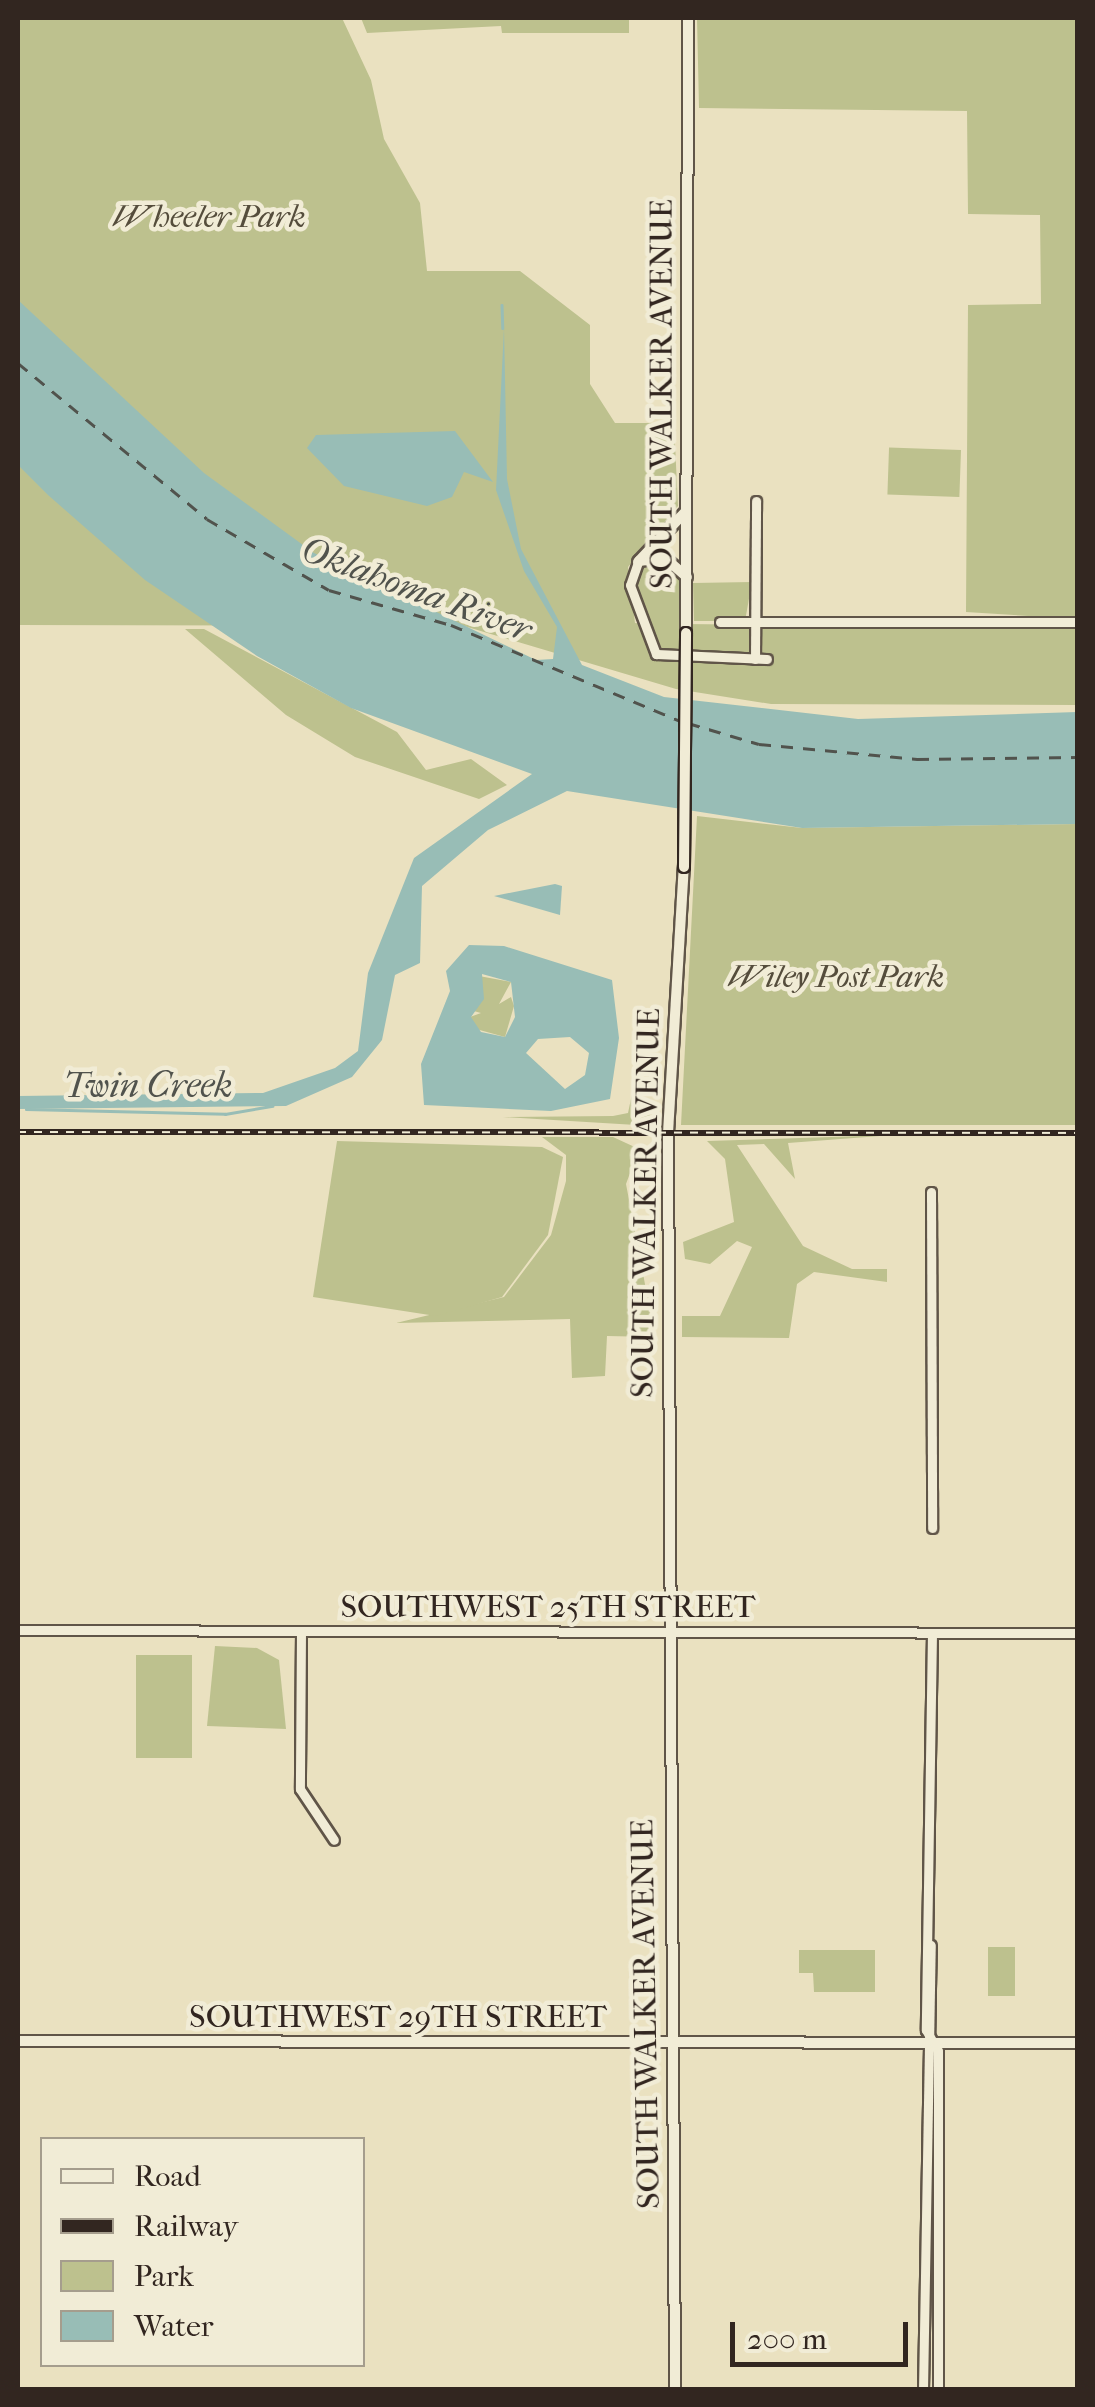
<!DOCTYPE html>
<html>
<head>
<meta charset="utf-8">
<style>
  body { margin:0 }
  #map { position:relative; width:1095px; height:2407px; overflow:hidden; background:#eae1c0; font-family:"IM FELL French Canon",serif }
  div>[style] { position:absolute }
  .green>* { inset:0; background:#bdc18e; transform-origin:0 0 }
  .water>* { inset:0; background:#98bdb6 }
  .stream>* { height:2.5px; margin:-1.25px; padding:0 1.25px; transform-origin:1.25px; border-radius:1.25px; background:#98bdb6 }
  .ferry>* { height:2.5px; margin-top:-1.25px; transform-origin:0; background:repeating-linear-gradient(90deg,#51534d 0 12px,transparent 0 22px) }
  .roads { filter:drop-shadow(2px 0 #605548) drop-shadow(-2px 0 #605548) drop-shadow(0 2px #605548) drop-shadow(0 -2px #605548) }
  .tertiary>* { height:9px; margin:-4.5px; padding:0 4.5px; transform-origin:4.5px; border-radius:4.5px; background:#f1ecd6 }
  .secondary>* { height:10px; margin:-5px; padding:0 5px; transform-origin:5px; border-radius:5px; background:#f1ecd6 }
  .rail>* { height:6px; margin-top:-3px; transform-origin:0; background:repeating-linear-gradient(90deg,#f1ecd6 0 8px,#322620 0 16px); box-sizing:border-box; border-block:2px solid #322620 }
  .bridges { filter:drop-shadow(2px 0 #322620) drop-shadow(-2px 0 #322620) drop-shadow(0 2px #322620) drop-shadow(0 -2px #322620) }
  .secondary-bridge>* { height:10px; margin:-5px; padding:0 5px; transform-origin:5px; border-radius:5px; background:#f1ecd6 }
  span { translate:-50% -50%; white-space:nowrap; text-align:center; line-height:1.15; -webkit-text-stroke:9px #f1ecd6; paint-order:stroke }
  .park-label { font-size:32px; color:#554d3c; font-style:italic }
  .street-label { font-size:32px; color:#322620 }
  .water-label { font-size:35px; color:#51534d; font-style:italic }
  .frame { position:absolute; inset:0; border:20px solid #322620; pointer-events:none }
  .legend { position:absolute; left:40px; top:2137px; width:325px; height:230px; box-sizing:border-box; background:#f1ecd6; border:2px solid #a59d8d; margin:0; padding:12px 18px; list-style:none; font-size:30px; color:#322620 }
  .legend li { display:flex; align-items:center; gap:20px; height:50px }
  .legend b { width:50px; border:2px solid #a59d8d }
  .scale { position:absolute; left:730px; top:2322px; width:178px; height:45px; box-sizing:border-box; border:5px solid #322620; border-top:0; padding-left:12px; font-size:30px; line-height:35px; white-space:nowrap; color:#322620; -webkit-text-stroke:8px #f1ecd6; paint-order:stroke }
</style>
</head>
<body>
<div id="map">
  <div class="green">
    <div style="clip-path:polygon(18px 18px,342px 18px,371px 80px,384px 139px,420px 203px,427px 271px,520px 271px,590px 325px,590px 384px,615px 423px,674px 423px,678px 506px,628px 567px,635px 623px,644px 624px,634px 584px,641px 565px,663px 560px,679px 575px,680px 624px,1077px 627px,1077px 705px,771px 704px,676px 689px,464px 626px,18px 625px)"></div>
    <div style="clip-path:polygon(361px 18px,673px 18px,673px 19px,629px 19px,629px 33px,502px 33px,501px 26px,367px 33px)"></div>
    <div style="clip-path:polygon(697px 18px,1077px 18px,1077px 619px,966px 612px,968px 305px,1041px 304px,1040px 215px,968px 214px,967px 111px,699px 108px)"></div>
    <div style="left:961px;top:450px;width:47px;height:72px;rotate:92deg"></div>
    <div style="clip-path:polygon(752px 582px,745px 621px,694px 621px,693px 583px)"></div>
    <div style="clip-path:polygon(185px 629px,204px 629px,397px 732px,426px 770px,471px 759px,507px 785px,479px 799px,355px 757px,286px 715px)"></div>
    <div style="clip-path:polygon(697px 816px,802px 828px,1077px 824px,1077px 1125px,681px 1125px)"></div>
    <div style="clip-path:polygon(479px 976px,511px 982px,499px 1004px,511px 997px,514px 1006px,505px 1037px,476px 1029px,470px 1017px,481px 1013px,470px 1010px,483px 993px)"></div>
    <div style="clip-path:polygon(633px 1089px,651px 1116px,636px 1125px,503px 1117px,613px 1116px,628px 1113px)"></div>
    <div style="clip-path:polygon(893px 1135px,788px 1143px,795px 1179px,764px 1144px,737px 1145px,803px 1246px,852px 1269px,887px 1269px,887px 1282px,814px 1272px,797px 1284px,789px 1338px,682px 1337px,682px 1316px,720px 1316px,752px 1247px,737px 1241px,710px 1264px,685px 1259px,683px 1242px,734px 1222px,725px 1159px,707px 1141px)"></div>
    <div style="clip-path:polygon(542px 1137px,613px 1137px,639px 1149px,626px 1184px,655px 1337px,607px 1336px,605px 1376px,572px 1378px,570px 1319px,396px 1323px,504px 1297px,551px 1235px,566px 1181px,566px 1155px)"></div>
    <div style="clip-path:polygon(337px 1141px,542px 1147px,563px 1157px,548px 1235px,502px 1297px,436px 1316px,313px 1297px)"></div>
    <div style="clip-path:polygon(215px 1646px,257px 1648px,279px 1660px,286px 1729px,207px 1726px)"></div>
    <div style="left:136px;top:1655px;width:56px;height:103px"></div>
    <div style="left:1015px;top:1947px;width:49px;height:27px;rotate:90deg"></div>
    <div style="clip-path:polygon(799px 1950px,875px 1950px,875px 1992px,814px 1992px,813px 1973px,799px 1973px)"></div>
  </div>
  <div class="water">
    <div style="clip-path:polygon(18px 300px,204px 473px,314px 553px,536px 660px,553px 659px,557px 627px,524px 571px,496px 490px,504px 328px,507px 479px,521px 549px,582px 665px,664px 697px,858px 719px,1077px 712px,1077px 824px,802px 828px,567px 791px,488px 830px,422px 886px,420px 963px,395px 975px,382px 1040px,352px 1077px,286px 1106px,18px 1109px,18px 1096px,263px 1093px,335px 1068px,358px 1051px,368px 973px,414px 858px,532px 774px,351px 708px,257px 656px,145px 580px,48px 495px,18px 465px)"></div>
    <div style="clip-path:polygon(455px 431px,493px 482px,464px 472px,452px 497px,427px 506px,344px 486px,307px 448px,316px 435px)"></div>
    <div style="clip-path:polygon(555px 884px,562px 886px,560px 915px,494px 896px)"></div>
    <div style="clip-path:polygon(evenodd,469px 945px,504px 946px,612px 980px,619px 1038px,610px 1099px,551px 1111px,424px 1105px,421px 1064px,450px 991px,446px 971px,469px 945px,482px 974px,511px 982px,515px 1017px,505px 1037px,481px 1032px,471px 1017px,484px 999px,482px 974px,469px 945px,570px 1037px,589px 1053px,585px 1075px,565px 1089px,526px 1053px,538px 1039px,570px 1037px)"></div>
  </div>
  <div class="stream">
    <div style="left:502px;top:305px;width:23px;rotate:88deg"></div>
    <div style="left:26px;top:1109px;width:199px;rotate:1.4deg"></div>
    <div style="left:225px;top:1114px;width:48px;rotate:-9.7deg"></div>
  </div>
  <div class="ferry">
    <div style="left:18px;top:363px;width:245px;rotate:39.5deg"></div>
    <div style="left:207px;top:519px;width:141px;rotate:30.2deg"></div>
    <div style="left:329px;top:590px;width:127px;rotate:16deg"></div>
    <div style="left:451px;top:625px;width:249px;rotate:22.7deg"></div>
    <div style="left:688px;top:723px;width:74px;rotate:16.5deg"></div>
    <div style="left:759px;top:744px;width:159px;rotate:5.4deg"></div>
    <div style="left:917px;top:759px;width:161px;rotate:-0.7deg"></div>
  </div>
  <div class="roads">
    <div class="tertiary">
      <div style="left:638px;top:562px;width:24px;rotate:109deg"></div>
      <div style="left:630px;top:585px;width:74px;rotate:69.4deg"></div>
      <div style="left:656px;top:654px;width:111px;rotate:2.6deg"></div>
      <div style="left:720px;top:622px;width:358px"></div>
      <div style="left:755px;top:659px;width:158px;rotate:-89.6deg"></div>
      <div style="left:931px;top:1192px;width:336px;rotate:89.8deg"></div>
      <div style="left:18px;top:1630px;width:1060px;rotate:0.16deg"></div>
      <div style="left:301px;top:1632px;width:157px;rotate:90.4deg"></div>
      <div style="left:300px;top:1789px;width:61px;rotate:56.3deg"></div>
      <div style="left:932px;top:1633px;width:397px;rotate:90.9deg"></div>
      <div style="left:926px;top:2030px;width:24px;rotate:60deg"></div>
      <div style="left:938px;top:2051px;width:339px;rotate:90deg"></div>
      <div style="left:923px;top:2390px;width:445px;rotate:-89deg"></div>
    </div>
    <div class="secondary">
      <div style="left:639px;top:561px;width:26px;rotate:-7deg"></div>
      <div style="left:665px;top:558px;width:29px;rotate:41deg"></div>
      <div style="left:638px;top:562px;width:70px;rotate:-46.7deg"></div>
      <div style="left:686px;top:633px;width:615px;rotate:-89.81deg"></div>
      <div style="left:18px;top:2041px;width:1060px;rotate:0.11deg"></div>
      <div style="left:675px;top:2390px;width:1257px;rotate:-90.32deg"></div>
      <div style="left:668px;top:1133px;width:266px;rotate:-86.6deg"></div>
    </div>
  </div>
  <div class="rail">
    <div style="left:18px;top:1132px;width:1060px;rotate:0.05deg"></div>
  </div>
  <div class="bridges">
    <div class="secondary-bridge">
      <div style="left:684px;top:867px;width:234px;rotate:-89.5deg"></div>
    </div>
  </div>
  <div class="park-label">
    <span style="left:209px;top:217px">Wheeler Park</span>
    <span style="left:836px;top:977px">Wiley Post Park</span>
  </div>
  <div class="street-label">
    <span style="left:662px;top:394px;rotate:-90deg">SOUTH WALKER AVENUE</span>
    <span style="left:646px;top:1203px;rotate:-89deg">SOUTH WALKER AVENUE</span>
    <span style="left:548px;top:1607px">SOUTHWEST 25TH STREET</span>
    <span style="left:646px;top:2014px;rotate:-91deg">SOUTH WALKER AVENUE</span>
    <span style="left:398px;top:2017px">SOUTHWEST 29TH STREET</span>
  </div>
  <div class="water-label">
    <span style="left:416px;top:590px;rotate:20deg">Oklahoma River</span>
    <span style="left:148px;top:1086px">Twin Creek</span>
  </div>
  <div class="frame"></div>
  <ul class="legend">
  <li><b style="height:12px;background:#f1ecd6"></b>Road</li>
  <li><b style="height:12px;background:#322620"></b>Railway</li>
  <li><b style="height:28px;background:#bdc18e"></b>Park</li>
  <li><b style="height:28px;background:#98bdb6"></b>Water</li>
  </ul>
  <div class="scale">200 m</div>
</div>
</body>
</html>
